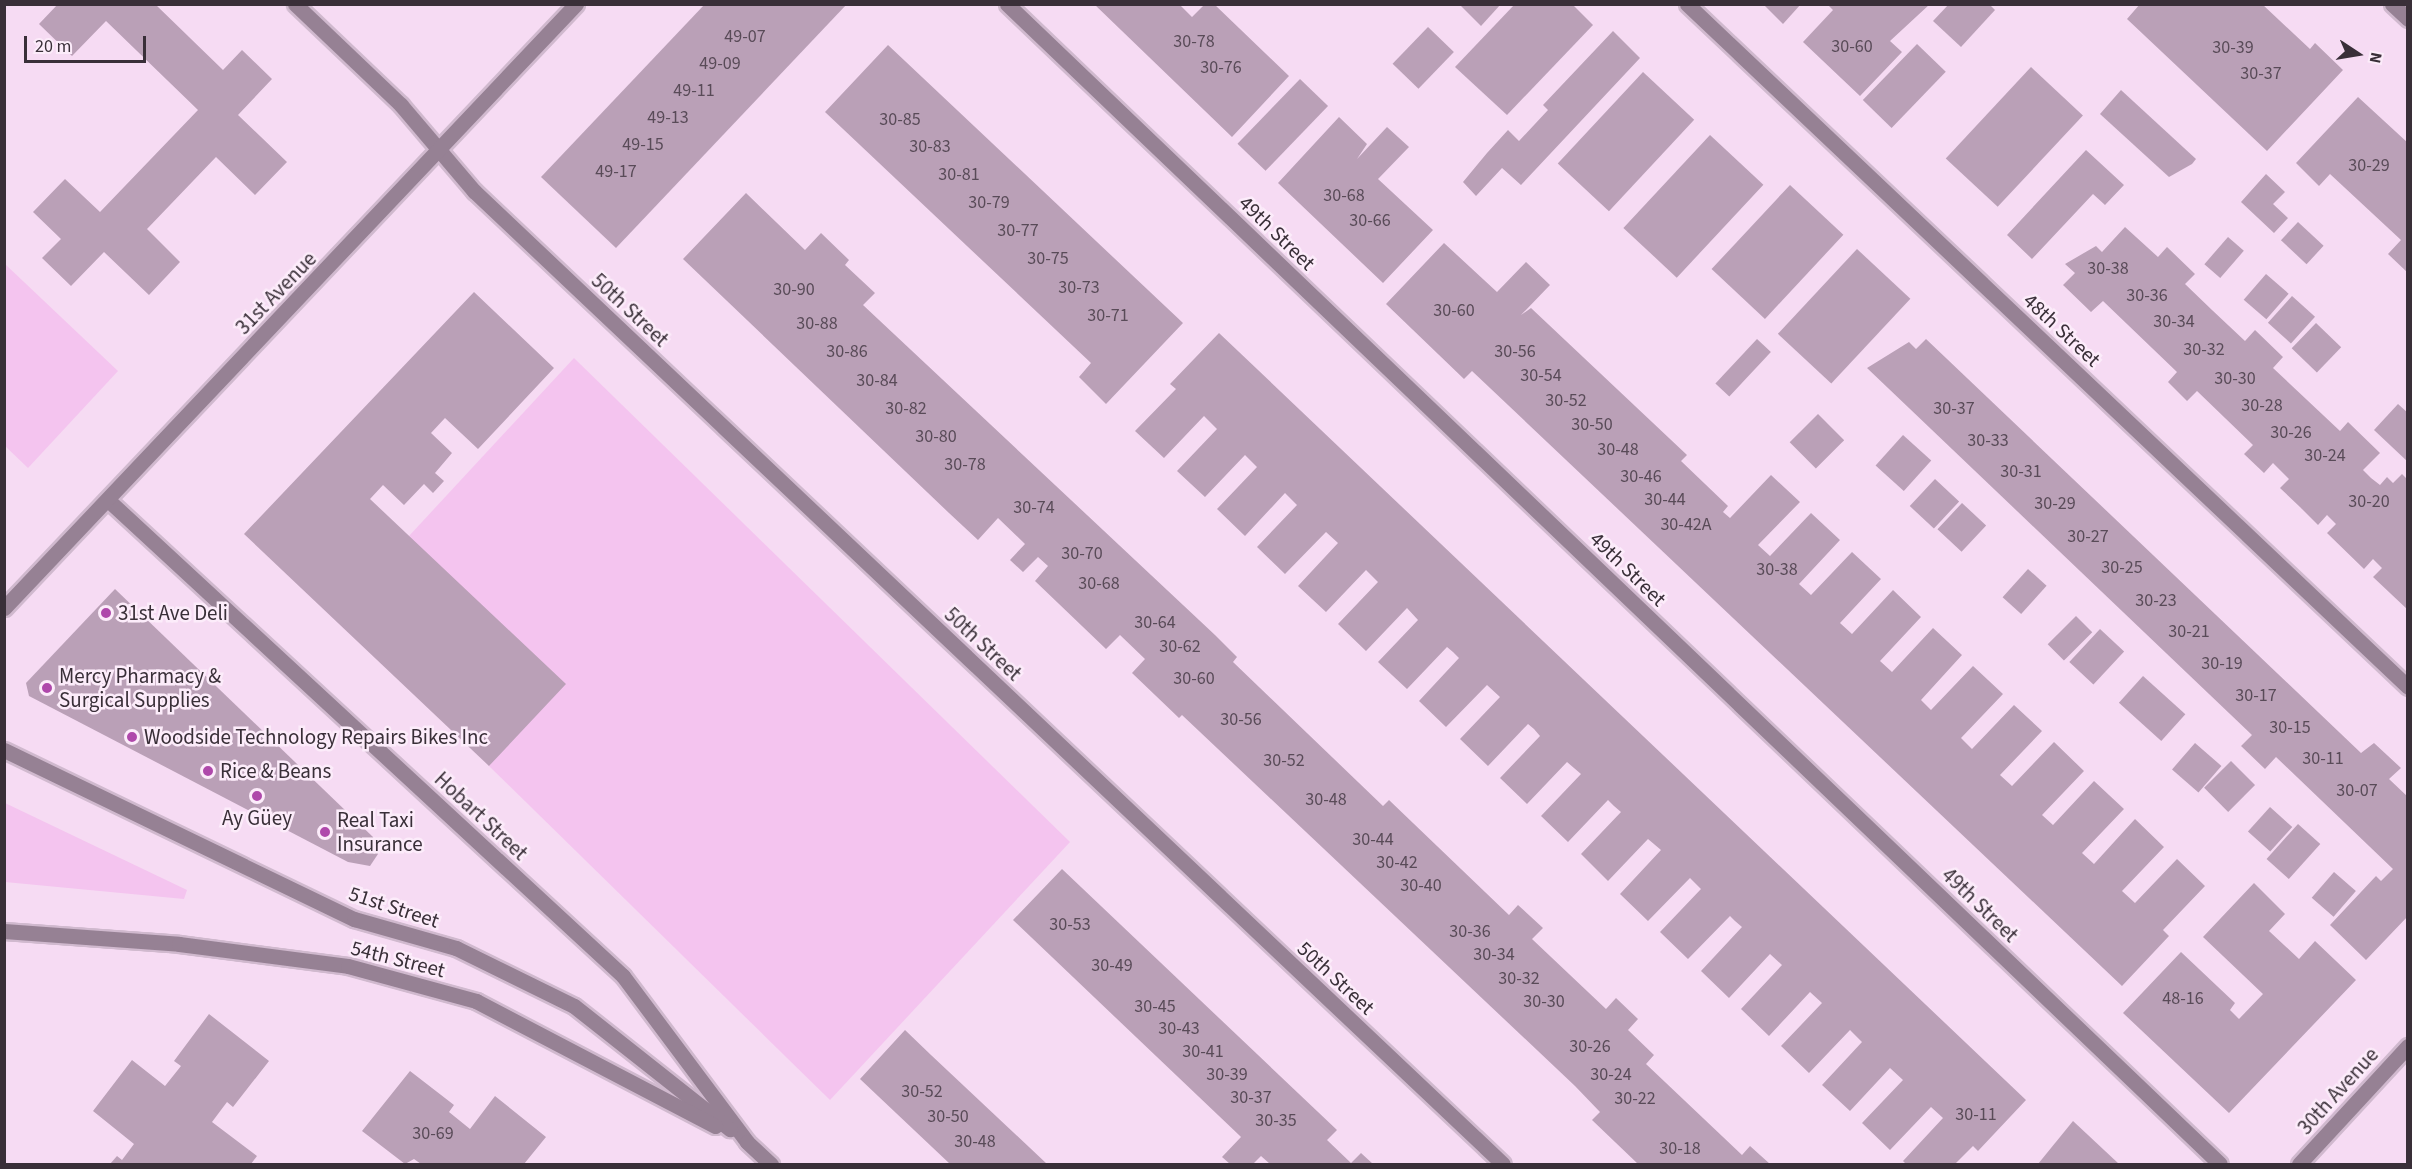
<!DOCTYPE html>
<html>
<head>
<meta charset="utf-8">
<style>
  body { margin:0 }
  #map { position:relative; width:2412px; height:1169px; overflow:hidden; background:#f6dbf3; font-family:"Source Sans 3",sans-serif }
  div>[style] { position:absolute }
  .green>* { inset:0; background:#f4c4ef }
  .building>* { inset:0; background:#baa0b7; transform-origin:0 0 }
  .roads { filter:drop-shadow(2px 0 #d0b9ce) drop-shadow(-2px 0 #d0b9ce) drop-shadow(0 2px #d0b9ce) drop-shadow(0 -2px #d0b9ce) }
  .minor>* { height:15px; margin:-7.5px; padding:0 7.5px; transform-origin:7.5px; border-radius:7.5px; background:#968194 }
  .dots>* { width:16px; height:16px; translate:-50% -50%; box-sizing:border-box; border:3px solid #fcecfa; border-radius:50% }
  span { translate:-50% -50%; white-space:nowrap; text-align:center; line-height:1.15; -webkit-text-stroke:5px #fcecfa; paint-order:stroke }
  .number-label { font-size:18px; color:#594b58 }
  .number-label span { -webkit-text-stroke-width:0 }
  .street-label { font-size:21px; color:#392f38 }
  .poi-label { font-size:21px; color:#392f38 }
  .left { translate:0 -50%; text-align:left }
  .frame { position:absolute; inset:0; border:6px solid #392f38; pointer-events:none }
  .north { position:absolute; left:2328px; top:24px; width:60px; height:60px; -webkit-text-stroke:4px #fcecfa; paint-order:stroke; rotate:102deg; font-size:16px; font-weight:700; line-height:24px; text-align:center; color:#392f38 }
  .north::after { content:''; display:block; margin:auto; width:21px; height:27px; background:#392f38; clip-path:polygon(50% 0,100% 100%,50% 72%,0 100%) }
  .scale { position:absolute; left:24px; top:36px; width:122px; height:27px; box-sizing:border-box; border:3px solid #392f38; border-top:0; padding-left:8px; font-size:18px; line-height:21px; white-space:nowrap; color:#392f38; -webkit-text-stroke:4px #fcecfa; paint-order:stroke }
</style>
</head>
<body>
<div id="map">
  <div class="green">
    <div style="clip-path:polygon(5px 264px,118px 371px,28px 468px,5px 446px)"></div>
    <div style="clip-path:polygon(574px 358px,1070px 842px,830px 1100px,489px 766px,409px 536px)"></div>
    <div style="clip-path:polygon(5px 803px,187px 890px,184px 899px,5px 882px)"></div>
  </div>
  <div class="building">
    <div style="clip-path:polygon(58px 4px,155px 4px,223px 70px,242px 50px,272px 79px,238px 115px,287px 162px,255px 195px,216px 157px,147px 229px,180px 262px,149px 295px,104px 252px,71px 286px,42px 258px,61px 239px,33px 212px,65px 179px,100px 212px,198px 110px,106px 21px,72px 56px,39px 24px)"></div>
    <div style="clip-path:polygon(705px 4px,847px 4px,616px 248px,541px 177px)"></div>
    <div style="clip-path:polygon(1094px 4px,1179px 4px,1192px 17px,1205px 4px,1214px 4px,1289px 76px,1232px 137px)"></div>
    <div style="clip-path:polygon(1459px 4px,1501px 4px,1481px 26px)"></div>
    <div style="clip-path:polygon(1515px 4px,1572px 4px,1593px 25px,1507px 115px,1455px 67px)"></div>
    <div style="clip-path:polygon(1763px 4px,1801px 4px,1783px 24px)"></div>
    <div style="clip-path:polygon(1827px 4px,1930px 4px,1890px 41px,1902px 52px,1860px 96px,1803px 42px,1833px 10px)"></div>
    <div style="clip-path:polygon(1949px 4px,1989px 4px,1995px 10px,1961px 47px,1933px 21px)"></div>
    <div style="clip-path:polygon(2140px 4px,2262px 4px,2310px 49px,2315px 43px,2343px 70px,2267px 151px,2127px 19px)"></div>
    <div style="left:1428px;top:27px;width:36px;height:51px;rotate:44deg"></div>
    <div style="clip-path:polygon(1613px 31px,1640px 58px,1521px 185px,1502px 168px,1476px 196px,1463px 182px,1487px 153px,1508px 130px,1519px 141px,1548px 110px,1543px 105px)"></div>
    <div style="left:1917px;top:44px;width:40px;height:78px;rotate:44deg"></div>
    <div style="clip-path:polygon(888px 45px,1183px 323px,1106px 404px,1079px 377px,1091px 363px,825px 112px)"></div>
    <div style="left:2031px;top:67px;width:71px;height:125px;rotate:43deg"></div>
    <div style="left:1643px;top:72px;width:70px;height:125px;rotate:43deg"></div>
    <div style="left:1300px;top:79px;width:39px;height:90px;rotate:44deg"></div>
    <div style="clip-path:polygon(2121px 90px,2196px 159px,2192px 164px,2169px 177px,2100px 114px)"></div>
    <div style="clip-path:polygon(2358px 97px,2408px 143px,2408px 273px,2388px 254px,2401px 240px,2330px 174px,2319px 186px,2296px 163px)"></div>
    <div style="clip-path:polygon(1339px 117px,1367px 144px,1357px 159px,1387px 127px,1409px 147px,1378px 179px,1433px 230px,1383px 283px,1278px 183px)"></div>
    <div style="left:1710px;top:135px;width:73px;height:127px;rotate:43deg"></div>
    <div style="clip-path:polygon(2086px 150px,2124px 185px,2105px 205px,2093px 194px,2032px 259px,2007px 235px)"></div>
    <div style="clip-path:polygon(2266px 174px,2285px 192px,2273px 204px,2288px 218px,2274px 233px,2241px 202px)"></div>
    <div style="left:1790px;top:185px;width:73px;height:115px;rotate:43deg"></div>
    <div style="clip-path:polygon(746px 193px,805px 250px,821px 233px,849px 260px,845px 265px,875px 293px,863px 305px,1215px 635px,1237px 657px,1233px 662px,1383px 806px,1389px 800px,1509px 915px,1518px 905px,1543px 928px,1532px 939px,1606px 1009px,1616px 998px,1638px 1019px,1628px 1030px,1654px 1055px,1646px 1064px,1742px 1155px,1750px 1146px,1770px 1164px,1638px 1164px,1592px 1120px,1600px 1112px,1575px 1086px,1182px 715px,1179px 718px,1132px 673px,1145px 659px,1120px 635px,1106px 649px,1035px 581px,1048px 566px,1038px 557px,1023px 572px,1010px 560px,1025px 544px,998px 518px,978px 540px,949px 513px,683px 259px)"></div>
    <div style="left:2298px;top:222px;width:35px;height:25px;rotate:43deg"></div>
    <div style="clip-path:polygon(2125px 227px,2158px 257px,2167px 247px,2195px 274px,2185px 284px,2212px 310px,2245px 341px,2255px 330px,2283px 357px,2273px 368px,2340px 431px,2348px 422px,2380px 453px,2363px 470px,2371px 478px,2380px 485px,2387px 477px,2393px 483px,2402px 474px,2408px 480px,2408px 610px,2373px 577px,2382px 568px,2373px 559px,2364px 569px,2327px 533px,2336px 524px,2327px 515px,2318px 525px,2300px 507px,2280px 488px,2289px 479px,2273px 463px,2264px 473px,2244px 454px,2253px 445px,2197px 391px,2187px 401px,2168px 382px,2177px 372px,2103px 301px,2091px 312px,2063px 285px,2075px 273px,2065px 264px,2096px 246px,2102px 252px)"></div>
    <div style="left:2228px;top:237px;width:21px;height:36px;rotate:41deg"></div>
    <div style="clip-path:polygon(1444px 243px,1497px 292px,1526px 262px,1550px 285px,1521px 315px,1531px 308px,1687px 455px,1681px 461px,1728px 506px,1723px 512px,1730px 518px,1771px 475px,1800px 502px,1758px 545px,1770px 556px,1811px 513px,1840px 540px,1799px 584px,1811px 595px,1852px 552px,1881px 579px,1840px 623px,1852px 634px,1893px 590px,1921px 617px,1880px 661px,1892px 672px,1933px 628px,1962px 655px,1921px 700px,1931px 710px,1973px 666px,2003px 694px,1961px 738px,1972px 749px,2014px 705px,2042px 731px,2000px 775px,2012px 786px,2054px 742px,2084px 771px,2042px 815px,2053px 825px,2094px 781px,2124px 809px,2082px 853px,2094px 864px,2135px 819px,2164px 847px,2122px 891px,2135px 903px,2177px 859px,2205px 886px,2163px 930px,2169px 936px,2122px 986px,1472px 371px,1464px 379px,1386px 304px)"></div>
    <div style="left:1857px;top:249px;width:73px;height:116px;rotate:43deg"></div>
    <div style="left:2266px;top:274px;width:30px;height:34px;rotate:41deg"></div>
    <div style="clip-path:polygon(474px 292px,554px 368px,478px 449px,445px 418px,431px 433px,452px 453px,435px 473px,444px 481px,433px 493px,424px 484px,404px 505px,383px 485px,370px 499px,566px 684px,489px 766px,244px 534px)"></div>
    <div style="left:2292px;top:296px;width:31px;height:36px;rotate:42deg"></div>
    <div style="left:2316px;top:323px;width:35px;height:35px;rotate:44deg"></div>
    <div style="clip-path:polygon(1219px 333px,2026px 1100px,1978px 1151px,1973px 1146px,1955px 1164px,1906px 1164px,1903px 1161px,1943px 1118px,1931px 1107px,1890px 1150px,1862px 1123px,1903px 1080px,1890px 1068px,1850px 1111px,1822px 1085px,1862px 1042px,1850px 1030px,1809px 1073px,1781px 1046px,1822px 1003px,1810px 992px,1769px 1036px,1741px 1009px,1782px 965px,1770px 954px,1729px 998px,1701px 971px,1742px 927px,1735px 921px,1730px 916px,1688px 959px,1660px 932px,1701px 889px,1690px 878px,1648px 921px,1620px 894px,1661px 850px,1648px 839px,1608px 881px,1581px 854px,1621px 812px,1614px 806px,1608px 800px,1568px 842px,1541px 816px,1581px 774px,1567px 762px,1527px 804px,1500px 778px,1540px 736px,1534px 729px,1528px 724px,1488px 766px,1460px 739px,1500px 697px,1487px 685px,1446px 727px,1419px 701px,1459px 658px,1453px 652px,1447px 647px,1407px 689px,1378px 662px,1418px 620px,1407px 608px,1366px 651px,1338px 624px,1378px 582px,1366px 570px,1326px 612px,1298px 586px,1338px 543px,1326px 532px,1285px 574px,1257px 547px,1297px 505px,1285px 493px,1245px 536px,1217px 509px,1257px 467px,1245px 455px,1205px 497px,1177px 471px,1217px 429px,1204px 416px,1164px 458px,1135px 431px,1176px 389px,1170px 384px)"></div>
    <div style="left:1757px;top:339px;width:19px;height:61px;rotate:43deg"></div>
    <div style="clip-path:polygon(1926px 339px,2361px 753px,2374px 743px,2401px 768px,2389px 779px,2408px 797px,2408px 916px,2366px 960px,2330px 925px,2376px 876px,2381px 881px,2393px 869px,2276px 757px,2265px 769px,2241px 746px,2252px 735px,1867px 368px,1909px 342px,1916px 349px)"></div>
    <div style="clip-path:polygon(2398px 404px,2408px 413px,2408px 462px,2374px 430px)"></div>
    <div style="left:1818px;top:414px;width:37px;height:40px;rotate:45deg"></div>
    <div style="left:1903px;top:435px;width:38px;height:41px;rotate:42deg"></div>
    <div style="left:1935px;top:479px;width:33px;height:37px;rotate:43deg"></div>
    <div style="left:1962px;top:503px;width:33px;height:36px;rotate:43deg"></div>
    <div style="left:2028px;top:569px;width:25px;height:38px;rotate:42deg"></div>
    <div style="clip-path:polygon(115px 589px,373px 837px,378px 854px,370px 866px,348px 862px,29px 696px,26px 683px)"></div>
    <div style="left:2076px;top:616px;width:23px;height:40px;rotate:45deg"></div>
    <div style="left:2100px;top:629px;width:33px;height:45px;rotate:43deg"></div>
    <div style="left:2143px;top:676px;width:57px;height:36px;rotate:42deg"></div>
    <div style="left:2195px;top:743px;width:35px;height:35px;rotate:41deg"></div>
    <div style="left:2231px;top:761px;width:34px;height:38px;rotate:45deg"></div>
    <div style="left:2270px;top:807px;width:30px;height:33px;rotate:42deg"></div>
    <div style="left:2298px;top:824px;width:30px;height:47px;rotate:42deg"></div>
    <div style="clip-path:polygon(1062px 869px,1337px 1130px,1327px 1140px,1351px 1163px,1361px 1153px,1373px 1164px,1270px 1164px,1261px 1156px,1253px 1164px,1230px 1164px,1222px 1157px,1241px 1137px,1239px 1135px,1013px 920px)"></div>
    <div style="left:2334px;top:872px;width:29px;height:34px;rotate:41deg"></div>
    <div style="clip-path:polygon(2254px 883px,2285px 914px,2269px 931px,2299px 959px,2315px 941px,2356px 980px,2229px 1113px,2123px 1013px,2181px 952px,2235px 1003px,2230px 1010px,2239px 1019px,2263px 994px,2203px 937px)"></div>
    <div style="clip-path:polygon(209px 1014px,269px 1061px,233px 1107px,227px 1102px,212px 1122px,257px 1156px,251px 1164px,110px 1164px,117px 1156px,122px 1160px,134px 1144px,93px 1111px,132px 1060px,165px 1086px,181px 1066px,174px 1061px)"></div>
    <div style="clip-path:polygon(905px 1030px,931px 1055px,1047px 1164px,950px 1164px,860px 1079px)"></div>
    <div style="clip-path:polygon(410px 1071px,454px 1105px,449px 1112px,470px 1129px,495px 1096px,546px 1137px,524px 1164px,421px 1164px,414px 1159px,405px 1164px,362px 1131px)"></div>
    <div style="clip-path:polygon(2073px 1121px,2119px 1164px,2038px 1164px)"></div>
  </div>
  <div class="roads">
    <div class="minor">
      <div style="left:295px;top:4px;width:146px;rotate:43.6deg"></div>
      <div style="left:401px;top:105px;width:113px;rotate:49.7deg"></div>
      <div style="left:474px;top:191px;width:1416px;rotate:43.4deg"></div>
      <div style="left:1007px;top:4px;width:1678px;rotate:43.72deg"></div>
      <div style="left:1687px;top:4px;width:993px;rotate:43.45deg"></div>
      <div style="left:2392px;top:4px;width:22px;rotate:43deg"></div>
      <div style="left:108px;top:500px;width:701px;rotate:42.75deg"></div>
      <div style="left:623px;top:976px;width:207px;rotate:53.2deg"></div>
      <div style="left:747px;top:1142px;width:33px;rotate:43deg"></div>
      <div style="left:4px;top:608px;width:832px;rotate:-46.56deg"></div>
      <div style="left:4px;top:750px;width:389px;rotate:25.8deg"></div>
      <div style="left:354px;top:919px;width:106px;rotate:15.9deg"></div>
      <div style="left:456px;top:948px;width:131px;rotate:26.2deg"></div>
      <div style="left:574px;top:1006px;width:199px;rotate:38.3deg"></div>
      <div style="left:4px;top:931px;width:175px;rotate:4.2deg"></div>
      <div style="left:179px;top:944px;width:170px;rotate:7.4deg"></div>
      <div style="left:348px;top:966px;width:133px;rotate:15.3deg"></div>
      <div style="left:476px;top:1001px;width:270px;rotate:27.6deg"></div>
      <div style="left:2299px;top:1164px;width:161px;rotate:-47.3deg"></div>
    </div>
  </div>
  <div class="dots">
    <div style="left:106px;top:613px;background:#af48ab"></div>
    <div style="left:47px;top:688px;background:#af48ab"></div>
    <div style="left:132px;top:737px;background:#af48ab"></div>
    <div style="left:208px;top:771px;background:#af48ab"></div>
    <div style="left:257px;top:796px;background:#af48ab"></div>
    <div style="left:325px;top:832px;background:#af48ab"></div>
  </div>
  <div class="number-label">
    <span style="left:745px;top:37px">49-07</span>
    <span style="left:1194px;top:42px">30-78</span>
    <span style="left:1852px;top:47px">30-60</span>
    <span style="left:2233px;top:48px">30-39</span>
    <span style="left:720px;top:64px">49-09</span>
    <span style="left:1221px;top:68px">30-76</span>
    <span style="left:2261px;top:74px">30-37</span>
    <span style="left:694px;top:91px">49-11</span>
    <span style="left:668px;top:118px">49-13</span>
    <span style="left:900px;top:120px">30-85</span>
    <span style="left:643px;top:145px">49-15</span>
    <span style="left:930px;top:147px">30-83</span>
    <span style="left:2369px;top:166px">30-29</span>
    <span style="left:616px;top:172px">49-17</span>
    <span style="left:959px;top:175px">30-81</span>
    <span style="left:1344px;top:196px">30-68</span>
    <span style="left:989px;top:203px">30-79</span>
    <span style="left:1370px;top:221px">30-66</span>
    <span style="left:1018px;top:231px">30-77</span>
    <span style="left:1048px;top:259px">30-75</span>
    <span style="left:2108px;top:269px">30-38</span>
    <span style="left:1079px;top:288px">30-73</span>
    <span style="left:794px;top:290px">30-90</span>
    <span style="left:2147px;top:296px">30-36</span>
    <span style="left:1454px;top:311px">30-60</span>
    <span style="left:1108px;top:316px">30-71</span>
    <span style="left:2174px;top:322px">30-34</span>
    <span style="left:817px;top:324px">30-88</span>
    <span style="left:2204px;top:350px">30-32</span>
    <span style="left:847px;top:352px">30-86</span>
    <span style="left:1515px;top:352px">30-56</span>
    <span style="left:1541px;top:376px">30-54</span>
    <span style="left:2235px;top:379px">30-30</span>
    <span style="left:877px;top:381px">30-84</span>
    <span style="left:1566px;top:401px">30-52</span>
    <span style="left:2262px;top:406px">30-28</span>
    <span style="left:906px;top:409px">30-82</span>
    <span style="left:1954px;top:409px">30-37</span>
    <span style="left:1592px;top:425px">30-50</span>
    <span style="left:2291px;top:433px">30-26</span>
    <span style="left:936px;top:437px">30-80</span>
    <span style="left:1988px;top:441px">30-33</span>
    <span style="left:1618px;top:450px">30-48</span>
    <span style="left:2325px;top:456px">30-24</span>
    <span style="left:965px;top:465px">30-78</span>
    <span style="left:2021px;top:472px">30-31</span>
    <span style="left:1641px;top:477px">30-46</span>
    <span style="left:1665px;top:500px">30-44</span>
    <span style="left:2369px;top:502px">30-20</span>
    <span style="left:2055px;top:504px">30-29</span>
    <span style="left:1034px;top:508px">30-74</span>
    <span style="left:1686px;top:525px">30-42A</span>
    <span style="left:2088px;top:537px">30-27</span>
    <span style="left:1082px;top:554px">30-70</span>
    <span style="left:2122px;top:568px">30-25</span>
    <span style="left:1777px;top:570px">30-38</span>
    <span style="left:1099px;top:584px">30-68</span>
    <span style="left:2156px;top:601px">30-23</span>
    <span style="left:1155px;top:623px">30-64</span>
    <span style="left:2189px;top:632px">30-21</span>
    <span style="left:1180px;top:647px">30-62</span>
    <span style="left:2222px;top:664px">30-19</span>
    <span style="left:1194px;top:679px">30-60</span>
    <span style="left:2256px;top:696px">30-17</span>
    <span style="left:1241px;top:720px">30-56</span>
    <span style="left:2290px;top:728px">30-15</span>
    <span style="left:2323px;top:759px">30-11</span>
    <span style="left:1284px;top:761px">30-52</span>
    <span style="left:2357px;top:791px">30-07</span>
    <span style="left:1326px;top:800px">30-48</span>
    <span style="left:1373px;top:840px">30-44</span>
    <span style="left:1397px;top:863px">30-42</span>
    <span style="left:1421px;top:886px">30-40</span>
    <span style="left:1070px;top:925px">30-53</span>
    <span style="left:1470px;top:932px">30-36</span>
    <span style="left:1494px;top:955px">30-34</span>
    <span style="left:1112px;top:966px">30-49</span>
    <span style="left:1519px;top:979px">30-32</span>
    <span style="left:2183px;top:999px">48-16</span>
    <span style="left:1544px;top:1002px">30-30</span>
    <span style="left:1155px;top:1007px">30-45</span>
    <span style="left:1179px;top:1029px">30-43</span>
    <span style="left:1590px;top:1047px">30-26</span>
    <span style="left:1203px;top:1052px">30-41</span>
    <span style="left:1227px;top:1075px">30-39</span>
    <span style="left:1611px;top:1075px">30-24</span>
    <span style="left:922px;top:1092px">30-52</span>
    <span style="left:1251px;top:1098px">30-37</span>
    <span style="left:1635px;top:1099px">30-22</span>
    <span style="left:1976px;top:1115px">30-11</span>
    <span style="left:948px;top:1117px">30-50</span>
    <span style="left:1276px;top:1121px">30-35</span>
    <span style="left:433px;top:1134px">30-69</span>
    <span style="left:975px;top:1142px">30-48</span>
    <span style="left:1680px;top:1149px">30-18</span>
  </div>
  <div class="street-label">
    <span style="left:1277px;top:233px;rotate:44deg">49th Street</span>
    <span style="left:276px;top:293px;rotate:-46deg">31st Avenue</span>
    <span style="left:630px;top:310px;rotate:43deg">50th Street</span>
    <span style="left:2062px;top:330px;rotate:43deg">48th Street</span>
    <span style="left:1628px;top:569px;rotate:44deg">49th Street</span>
    <span style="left:983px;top:644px;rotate:43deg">50th Street</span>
    <span style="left:481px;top:816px;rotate:43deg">Hobart Street</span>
    <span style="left:1980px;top:905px;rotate:44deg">49th Street</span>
    <span style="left:394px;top:907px;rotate:18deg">51st Street</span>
    <span style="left:398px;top:959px;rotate:14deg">54th Street</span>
    <span style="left:1336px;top:978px;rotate:43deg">50th Street</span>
    <span style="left:2338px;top:1091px;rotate:-48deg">30th Avenue</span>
  </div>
  <div class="poi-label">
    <span class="left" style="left:118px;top:613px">31st Ave Deli</span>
    <span class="left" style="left:59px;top:688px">Mercy Pharmacy &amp;<br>Surgical Supplies</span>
    <span class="left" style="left:144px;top:737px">Woodside Technology Repairs Bikes Inc</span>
    <span class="left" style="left:220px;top:771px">Rice &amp; Beans</span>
    <span style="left:257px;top:818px">Ay Güey</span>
    <span class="left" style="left:337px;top:832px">Real Taxi<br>Insurance</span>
  </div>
  <div class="frame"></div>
  <div class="north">N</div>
  <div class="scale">20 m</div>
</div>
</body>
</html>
